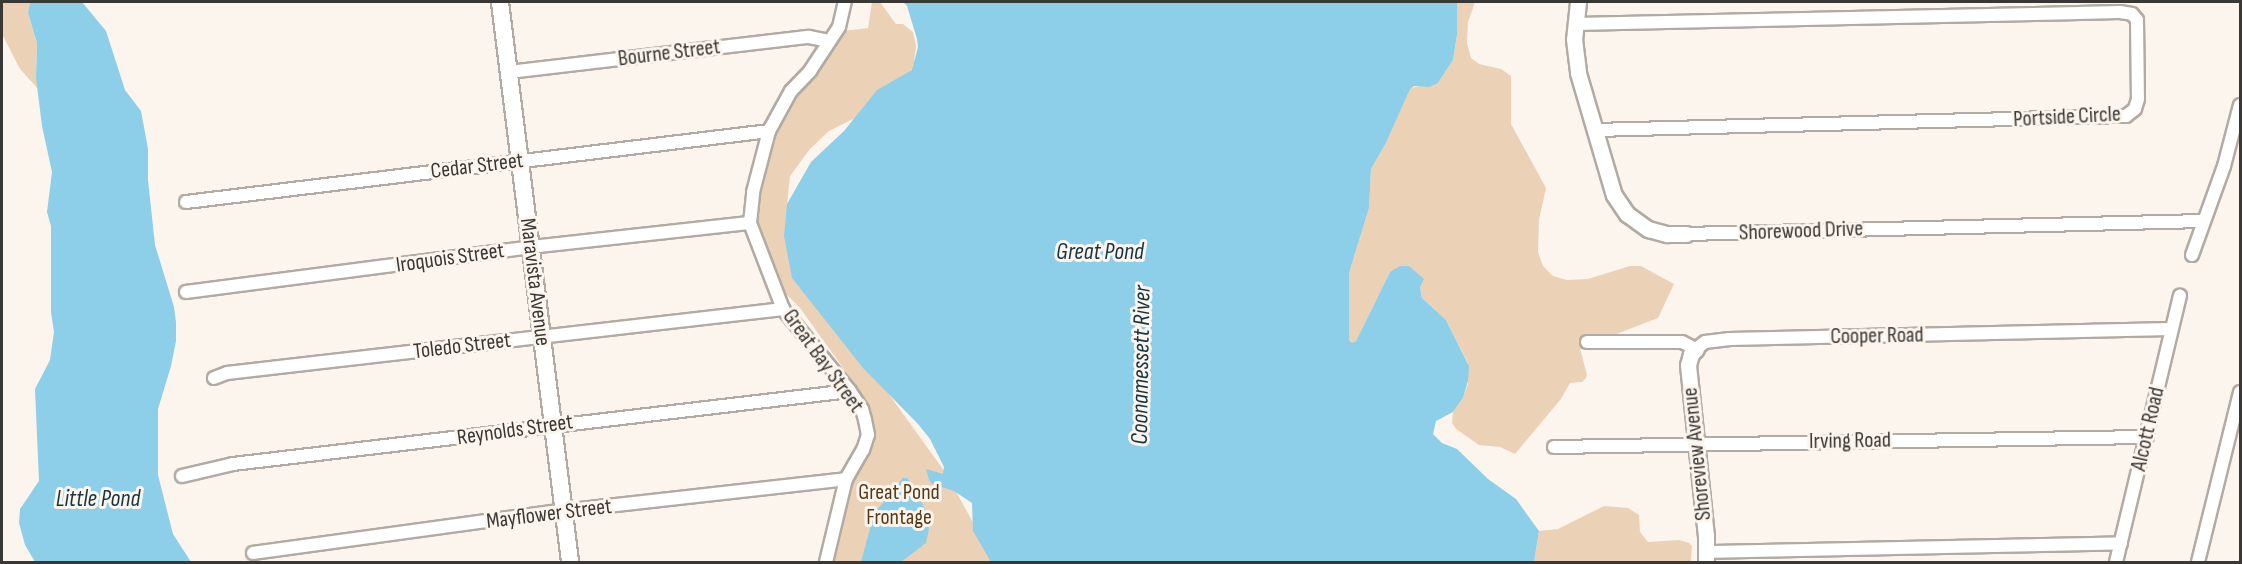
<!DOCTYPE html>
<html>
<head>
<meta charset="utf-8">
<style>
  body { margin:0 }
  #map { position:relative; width:2242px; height:564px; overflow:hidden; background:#fcf5ed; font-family:"Sofia Sans Condensed",sans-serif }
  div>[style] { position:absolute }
  .green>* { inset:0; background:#ebd2b6 }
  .water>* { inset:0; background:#8dcee8 }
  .roads { filter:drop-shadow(2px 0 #b1aba3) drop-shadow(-2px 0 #b1aba3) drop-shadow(0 2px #b1aba3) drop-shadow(0 -2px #b1aba3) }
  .minor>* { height:12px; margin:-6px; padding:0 6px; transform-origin:6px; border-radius:6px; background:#fff }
  .tertiary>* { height:15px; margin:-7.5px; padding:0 7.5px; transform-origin:7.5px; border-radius:7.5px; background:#fff }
  .secondary>* { height:16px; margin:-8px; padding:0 8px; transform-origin:8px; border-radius:8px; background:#fff }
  span { translate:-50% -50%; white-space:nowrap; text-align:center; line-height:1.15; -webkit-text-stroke:6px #fcf5ed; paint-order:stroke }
  .street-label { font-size:22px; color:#3a3835 }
  .park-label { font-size:22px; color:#563a17 }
  .water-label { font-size:24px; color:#153540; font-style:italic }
  .frame { position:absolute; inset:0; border:3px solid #3a3835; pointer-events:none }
</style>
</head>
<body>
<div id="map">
  <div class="green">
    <div style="clip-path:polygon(2px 2px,30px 2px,28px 13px,37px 43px,36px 78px,39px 90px,20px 69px,2px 34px)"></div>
    <div style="clip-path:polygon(872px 2px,880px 2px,896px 24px,903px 24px,913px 32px,916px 46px,913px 70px,869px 111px,829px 131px,810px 149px,790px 176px,787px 206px,878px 379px,945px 472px,995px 562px,826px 562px,859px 455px,867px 418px,859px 390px,800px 308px,781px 289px,754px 229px,753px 195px,770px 127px,835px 32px,868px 28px)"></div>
    <div style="clip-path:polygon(1457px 2px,1475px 2px,1468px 22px,1467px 43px,1471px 58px,1479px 64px,1501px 69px,1511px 76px,1511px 124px,1546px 188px,1539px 220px,1538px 252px,1543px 266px,1553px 276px,1567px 280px,1588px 279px,1630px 266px,1641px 266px,1674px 284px,1658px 318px,1580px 348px,1587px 375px,1586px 378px,1582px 382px,1570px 383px,1561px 399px,1515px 454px,1500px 447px,1479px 445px,1456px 429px,1452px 423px,1453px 412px,1463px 398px,1468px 384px,1468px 363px,1446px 320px,1422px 298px,1420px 287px,1390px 272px,1356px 341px,1352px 344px,1349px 340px,1349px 273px,1369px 208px,1371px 169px,1386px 143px,1410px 88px,1438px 83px,1453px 60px,1457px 35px)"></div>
    <div style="clip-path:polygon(1604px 506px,1628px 508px,1639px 515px,1640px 532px,1648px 542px,1679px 540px,1689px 543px,1692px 546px,1691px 562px,1534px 562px,1539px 531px,1558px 529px)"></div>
  </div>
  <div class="water">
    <div style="clip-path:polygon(30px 2px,82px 2px,106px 31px,125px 90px,141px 111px,148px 149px,148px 180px,155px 245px,174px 307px,176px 322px,176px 341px,171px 366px,158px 409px,158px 475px,173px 534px,191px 562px,35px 562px,25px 545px,19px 523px,20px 509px,39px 481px,35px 389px,50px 360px,54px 332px,51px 312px,51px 226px,47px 212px,52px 172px,42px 126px,36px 78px,37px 43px,28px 13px)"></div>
    <div style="clip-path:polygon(903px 2px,1457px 2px,1457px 35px,1453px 60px,1438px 83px,1429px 87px,1414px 86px,1410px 89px,1386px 143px,1371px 169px,1369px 208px,1349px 273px,1349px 340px,1352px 343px,1356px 341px,1390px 272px,1400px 266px,1409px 266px,1424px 279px,1420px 287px,1422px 298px,1446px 320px,1469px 366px,1468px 381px,1463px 398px,1453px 412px,1436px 421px,1433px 434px,1442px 443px,1457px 449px,1488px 479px,1516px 499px,1539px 531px,1534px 562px,991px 562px,973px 531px,972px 503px,954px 491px,932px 484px,929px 480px,926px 469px,943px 474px,944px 467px,930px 439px,918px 424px,863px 368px,792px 278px,784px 236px,787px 204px,811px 162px,844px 131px,877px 90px,912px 70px,918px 47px,917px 39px,907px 6px)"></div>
    <div style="clip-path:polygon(903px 478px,907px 478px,911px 483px,924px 507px,929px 529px,926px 543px,901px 562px,861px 562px,874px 514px)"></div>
  </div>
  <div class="roads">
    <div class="minor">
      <div style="left:1575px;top:24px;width:545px;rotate:-1.26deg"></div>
      <div style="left:2120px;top:12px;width:12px;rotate:9deg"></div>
      <div style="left:2132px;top:14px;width:8px;rotate:50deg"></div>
      <div style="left:2137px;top:20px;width:79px;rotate:89.3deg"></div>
      <div style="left:2138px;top:99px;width:10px;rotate:107deg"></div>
      <div style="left:2135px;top:109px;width:11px;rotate:142deg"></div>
      <div style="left:2126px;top:116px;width:532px;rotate:178.49deg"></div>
      <div style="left:509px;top:72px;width:302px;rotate:-6.7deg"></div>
      <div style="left:809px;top:37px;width:20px;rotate:11deg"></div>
      <div style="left:186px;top:202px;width:587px;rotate:-6.94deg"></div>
      <div style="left:1686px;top:234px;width:516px;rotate:-1.44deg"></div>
      <div style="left:2192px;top:255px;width:95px;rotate:-70.2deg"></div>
      <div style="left:2224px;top:166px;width:63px;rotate:-75.3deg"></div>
      <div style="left:186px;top:292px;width:348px;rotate:-7.4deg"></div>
      <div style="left:531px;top:247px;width:220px;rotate:-6.3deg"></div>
      <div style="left:1587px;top:342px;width:95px"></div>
      <div style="left:1682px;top:342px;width:16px;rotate:27deg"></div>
      <div style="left:1696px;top:349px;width:11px;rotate:-38deg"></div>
      <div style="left:1705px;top:342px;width:25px;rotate:-7deg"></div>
      <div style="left:1730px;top:339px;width:441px;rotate:-1.3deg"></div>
      <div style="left:214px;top:378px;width:14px;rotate:-21deg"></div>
      <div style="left:227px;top:373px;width:560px;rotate:-6.57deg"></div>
      <div style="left:1554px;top:447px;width:593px;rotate:-0.97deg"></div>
      <div style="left:182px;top:476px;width:52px;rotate:-13.2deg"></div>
      <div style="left:233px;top:464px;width:621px;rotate:-6.75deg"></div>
      <div style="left:1707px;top:552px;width:414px;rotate:-1.2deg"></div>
      <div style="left:253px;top:553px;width:303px;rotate:-7.8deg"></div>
      <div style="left:553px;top:512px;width:295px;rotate:-6.4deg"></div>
      <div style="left:826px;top:562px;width:85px;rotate:-76.5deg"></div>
      <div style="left:846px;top:479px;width:34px;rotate:-60deg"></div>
      <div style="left:863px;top:450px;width:16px;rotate:-72deg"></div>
      <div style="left:868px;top:435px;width:15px;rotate:-101deg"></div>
      <div style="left:865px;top:420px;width:11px;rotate:-105deg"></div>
      <div style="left:862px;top:409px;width:22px;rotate:-124deg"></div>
      <div style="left:850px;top:391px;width:106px;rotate:-129.3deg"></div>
      <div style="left:783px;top:309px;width:92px;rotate:-111deg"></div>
      <div style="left:750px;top:223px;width:31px;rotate:-84deg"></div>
      <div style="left:753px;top:192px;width:63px;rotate:-75.3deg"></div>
      <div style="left:769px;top:131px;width:46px;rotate:-61.2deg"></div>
      <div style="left:791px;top:91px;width:28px;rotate:-46deg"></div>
      <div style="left:810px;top:71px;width:53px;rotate:-56.6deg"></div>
      <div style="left:839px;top:27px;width:26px;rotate:-77deg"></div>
      <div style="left:2116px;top:562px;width:274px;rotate:-76.5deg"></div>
      <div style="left:2198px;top:562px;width:175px;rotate:-76.1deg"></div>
    </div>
    <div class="tertiary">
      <div style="left:1578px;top:2px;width:37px;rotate:96deg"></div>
      <div style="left:1574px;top:39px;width:34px;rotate:83deg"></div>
      <div style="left:1578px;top:73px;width:127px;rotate:73.6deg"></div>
      <div style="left:1614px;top:195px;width:23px;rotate:56deg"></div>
      <div style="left:1627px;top:214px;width:26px;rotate:36deg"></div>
      <div style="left:1648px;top:229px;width:20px;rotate:15deg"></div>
      <div style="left:1667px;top:234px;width:19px"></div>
      <div style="left:1696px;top:349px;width:7px;rotate:135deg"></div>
      <div style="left:1691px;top:354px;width:11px;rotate:105deg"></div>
      <div style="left:1688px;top:365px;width:171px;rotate:84deg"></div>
      <div style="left:1706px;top:535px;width:27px;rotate:90deg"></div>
    </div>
    <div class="secondary">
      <div style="left:500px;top:2px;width:564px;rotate:82.87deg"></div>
    </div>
  </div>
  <div class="street-label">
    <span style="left:669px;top:53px;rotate:-7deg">Bourne Street</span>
    <span style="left:2067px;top:117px;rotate:-3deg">Portside Circle</span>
    <span style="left:477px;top:166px;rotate:-7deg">Cedar Street</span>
    <span style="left:1801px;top:231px;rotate:-2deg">Shorewood Drive</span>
    <span style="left:450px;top:258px;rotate:-8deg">Iroquois Street</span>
    <span style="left:535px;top:282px;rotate:83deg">Maravista Avenue</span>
    <span style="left:1877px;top:336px;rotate:-1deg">Cooper Road</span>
    <span style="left:462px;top:346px;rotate:-7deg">Toledo Street</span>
    <span style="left:823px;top:361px;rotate:54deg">Great Bay Street</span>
    <span style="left:2148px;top:429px;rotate:-77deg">Alcott Road</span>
    <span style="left:515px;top:430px;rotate:-8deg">Reynolds Street</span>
    <span style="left:1850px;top:441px;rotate:-1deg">Irving Road</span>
    <span style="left:1697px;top:454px;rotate:-96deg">Shoreview Avenue</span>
    <span style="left:549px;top:514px;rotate:-7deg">Mayflower Street</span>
  </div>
  <div class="park-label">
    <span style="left:899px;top:505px">Great Pond<br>Frontage</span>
  </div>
  <div class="water-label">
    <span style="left:1100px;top:252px">Great Pond</span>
    <span style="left:1141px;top:365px;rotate:-89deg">Coonamessett River</span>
    <span style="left:98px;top:499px">Little Pond</span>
  </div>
  <div class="frame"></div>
</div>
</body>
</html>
